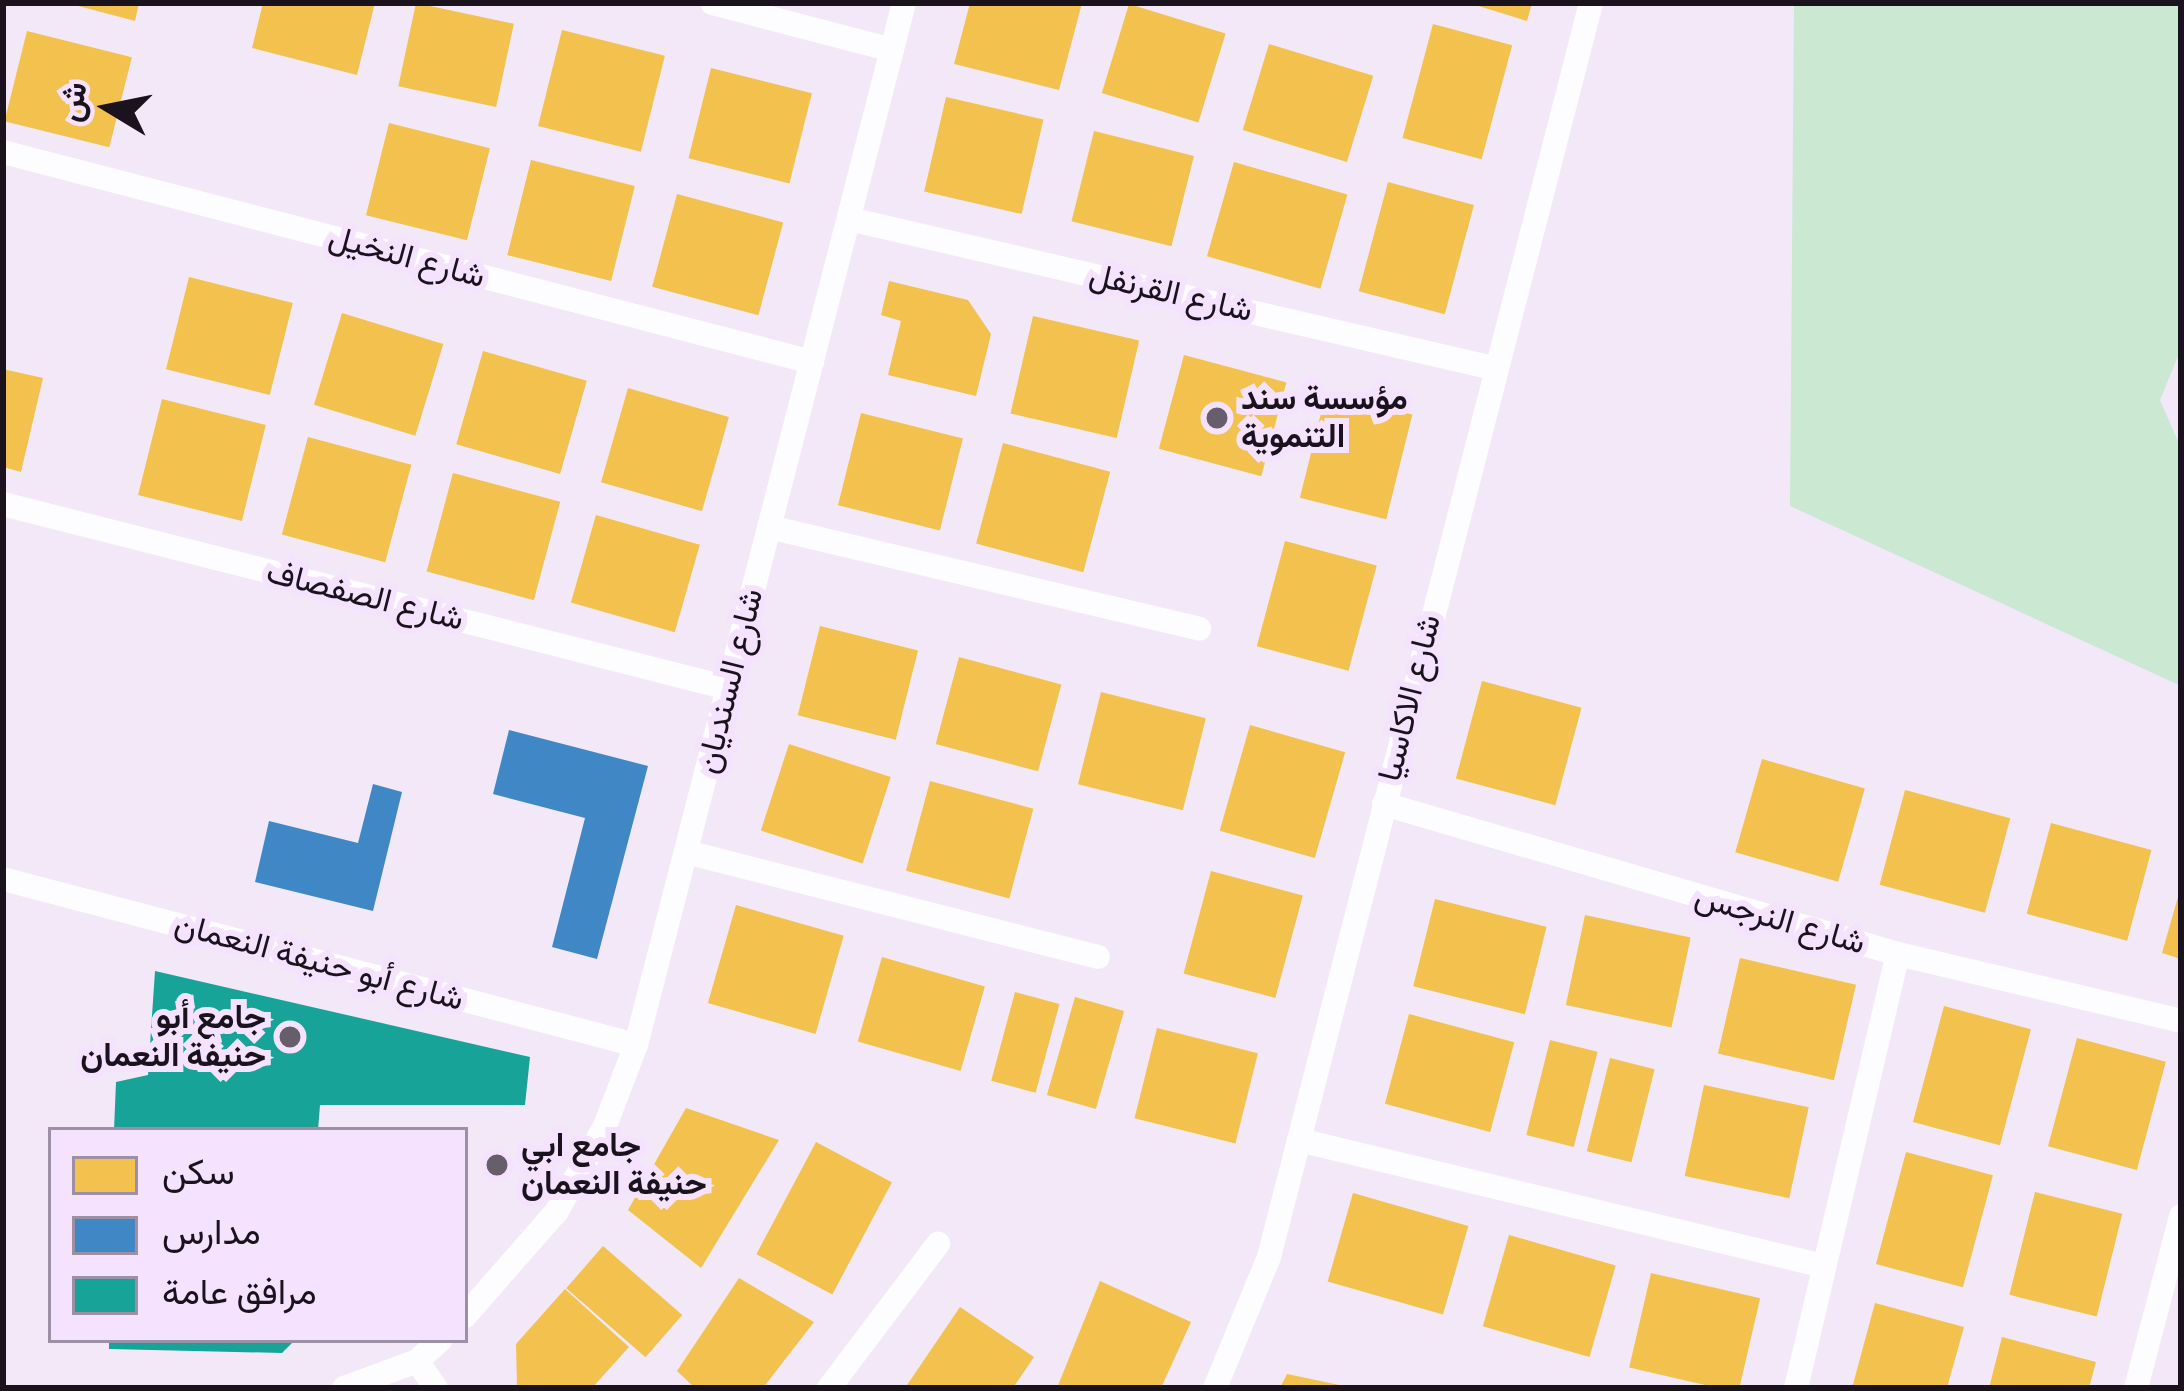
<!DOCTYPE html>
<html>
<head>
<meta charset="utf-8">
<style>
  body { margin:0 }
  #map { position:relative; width:2184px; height:1391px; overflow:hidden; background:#f3e8f8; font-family:"Fira Sans Condensed",Vazirmatn,sans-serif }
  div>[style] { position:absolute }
  .green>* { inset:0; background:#cbe8d3 }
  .homes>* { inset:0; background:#f2c14e; transform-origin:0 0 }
  .schools>* { inset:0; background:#3f88c5 }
  .public>* { inset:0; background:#17a398 }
  .minor>* { height:24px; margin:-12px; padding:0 12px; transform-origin:12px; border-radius:12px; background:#fdfcfe }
  .dots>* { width:33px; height:33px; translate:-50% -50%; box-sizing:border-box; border:6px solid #f5e2fe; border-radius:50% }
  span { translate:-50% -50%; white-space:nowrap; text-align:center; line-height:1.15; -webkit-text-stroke:12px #f5e2fe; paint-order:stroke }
  .street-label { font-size:33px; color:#1a131d }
  .poi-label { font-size:33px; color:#1a131d; font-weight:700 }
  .left { translate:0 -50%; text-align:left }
  .right { translate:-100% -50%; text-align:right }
  .frame { position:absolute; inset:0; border:6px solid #1a131d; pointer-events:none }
  .legend { position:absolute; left:48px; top:1127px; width:420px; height:216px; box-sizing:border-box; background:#f5e2fe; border:3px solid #9d8fa4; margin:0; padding:15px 21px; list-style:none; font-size:36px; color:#1a131d }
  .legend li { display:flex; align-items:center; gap:24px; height:60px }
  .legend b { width:60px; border:3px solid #9d8fa4 }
  .north { position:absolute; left:48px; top:48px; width:120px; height:120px; -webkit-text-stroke:9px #f5e2fe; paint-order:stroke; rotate:280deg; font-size:33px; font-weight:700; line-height:48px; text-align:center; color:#1a131d }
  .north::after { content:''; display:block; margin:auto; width:42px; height:54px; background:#1a131d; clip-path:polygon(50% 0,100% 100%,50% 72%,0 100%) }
</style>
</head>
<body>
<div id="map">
  <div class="green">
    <div style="clip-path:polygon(1794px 3px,2181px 3px,2181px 349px,2160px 400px,2181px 448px,2181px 686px,1790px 506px)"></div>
  </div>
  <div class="homes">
    <div style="clip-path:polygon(67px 3px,139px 3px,135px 21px)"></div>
    <div style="clip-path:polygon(263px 3px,375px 3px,357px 75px,252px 48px)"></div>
    <div style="left:416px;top:3px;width:100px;height:85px;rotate:12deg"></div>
    <div style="clip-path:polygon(970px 3px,1082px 3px,1059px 90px,954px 64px)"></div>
    <div style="clip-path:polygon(1469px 3px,1532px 3px,1527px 21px)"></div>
    <div style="left:1129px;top:4px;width:101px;height:93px;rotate:17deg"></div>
    <div style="left:1433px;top:24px;width:82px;height:118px;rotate:15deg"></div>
    <div style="left:562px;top:30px;width:106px;height:99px;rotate:14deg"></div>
    <div style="left:27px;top:31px;width:108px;height:93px;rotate:14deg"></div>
    <div style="left:1269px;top:44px;width:109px;height:90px;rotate:17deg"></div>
    <div style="left:711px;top:68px;width:104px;height:93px;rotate:14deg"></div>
    <div style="left:946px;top:97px;width:100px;height:97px;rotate:13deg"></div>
    <div style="left:389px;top:123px;width:104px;height:95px;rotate:14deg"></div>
    <div style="left:1094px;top:131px;width:103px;height:93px;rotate:14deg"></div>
    <div style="left:531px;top:160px;width:107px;height:98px;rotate:14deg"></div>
    <div style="left:1234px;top:162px;width:118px;height:98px;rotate:16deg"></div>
    <div style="left:1388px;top:182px;width:89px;height:113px;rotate:15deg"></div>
    <div style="left:677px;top:194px;width:110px;height:96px;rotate:15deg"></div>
    <div style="left:189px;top:277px;width:107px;height:95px;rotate:14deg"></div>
    <div style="clip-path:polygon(889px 281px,968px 300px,991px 334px,976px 396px,888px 375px,901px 321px,881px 315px)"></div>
    <div style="left:342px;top:313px;width:106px;height:96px;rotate:17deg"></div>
    <div style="left:1033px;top:316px;width:109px;height:100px;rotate:13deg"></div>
    <div style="left:483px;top:351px;width:108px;height:97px;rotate:16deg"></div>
    <div style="left:1184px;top:355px;width:106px;height:97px;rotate:15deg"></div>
    <div style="clip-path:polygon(3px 369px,43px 378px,21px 472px,3px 467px)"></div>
    <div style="left:628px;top:388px;width:105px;height:98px;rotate:16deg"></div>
    <div style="left:1326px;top:393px;width:89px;height:108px;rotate:14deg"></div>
    <div style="left:162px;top:399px;width:107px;height:99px;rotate:14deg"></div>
    <div style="left:861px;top:413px;width:105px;height:95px;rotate:14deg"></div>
    <div style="left:308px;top:437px;width:107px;height:101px;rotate:15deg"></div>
    <div style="left:1003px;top:443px;width:111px;height:104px;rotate:15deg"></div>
    <div style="left:453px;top:473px;width:111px;height:102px;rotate:15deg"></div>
    <div style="left:596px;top:515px;width:108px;height:91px;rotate:16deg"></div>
    <div style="left:1285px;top:541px;width:95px;height:109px;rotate:15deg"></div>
    <div style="left:820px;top:626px;width:101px;height:92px;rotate:14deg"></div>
    <div style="left:959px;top:657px;width:106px;height:90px;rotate:15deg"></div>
    <div style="left:1482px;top:681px;width:103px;height:101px;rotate:15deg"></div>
    <div style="left:1101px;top:692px;width:108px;height:95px;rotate:14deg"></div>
    <div style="left:1250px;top:725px;width:99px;height:110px;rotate:16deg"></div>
    <div style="left:789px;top:744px;width:107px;height:91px;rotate:18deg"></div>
    <div style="left:1762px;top:759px;width:107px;height:97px;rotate:16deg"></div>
    <div style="left:930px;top:781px;width:107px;height:93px;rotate:15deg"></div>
    <div style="left:1905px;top:790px;width:109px;height:98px;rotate:15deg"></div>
    <div style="left:2051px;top:823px;width:104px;height:94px;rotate:15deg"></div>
    <div style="left:1211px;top:871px;width:95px;height:106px;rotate:15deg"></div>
    <div style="clip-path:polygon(2180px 890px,2181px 891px,2181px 959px,2162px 953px)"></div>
    <div style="left:1435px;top:899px;width:115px;height:90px;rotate:14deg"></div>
    <div style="left:736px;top:905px;width:112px;height:102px;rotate:16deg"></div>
    <div style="left:1585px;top:915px;width:108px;height:92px;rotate:12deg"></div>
    <div style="left:882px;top:957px;width:107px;height:88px;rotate:16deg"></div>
    <div style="left:1740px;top:958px;width:119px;height:98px;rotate:13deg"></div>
    <div style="left:1015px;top:992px;width:46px;height:92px;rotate:15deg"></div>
    <div style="left:1075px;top:997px;width:51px;height:102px;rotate:16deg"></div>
    <div style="left:1944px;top:1006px;width:90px;height:120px;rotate:15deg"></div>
    <div style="left:1409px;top:1014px;width:109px;height:93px;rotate:15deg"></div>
    <div style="left:1157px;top:1028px;width:104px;height:93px;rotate:14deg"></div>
    <div style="left:2077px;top:1038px;width:92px;height:112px;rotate:15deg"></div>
    <div style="left:1550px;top:1040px;width:49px;height:98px;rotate:14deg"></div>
    <div style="left:1610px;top:1058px;width:46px;height:96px;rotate:14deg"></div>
    <div style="left:1704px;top:1085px;width:107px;height:93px;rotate:12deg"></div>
    <div style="clip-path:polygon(686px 1108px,779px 1140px,701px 1268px,628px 1210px)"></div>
    <div style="left:816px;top:1142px;width:86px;height:127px;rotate:28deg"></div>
    <div style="left:1906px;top:1152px;width:90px;height:116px;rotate:15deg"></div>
    <div style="left:2035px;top:1192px;width:90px;height:106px;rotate:14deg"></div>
    <div style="left:1353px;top:1193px;width:120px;height:92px;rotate:16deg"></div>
    <div style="left:1509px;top:1235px;width:111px;height:95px;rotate:16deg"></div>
    <div style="left:603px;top:1246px;width:105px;height:56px;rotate:41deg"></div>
    <div style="left:1651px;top:1273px;width:112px;height:97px;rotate:13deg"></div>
    <div style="clip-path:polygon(739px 1278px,814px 1322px,763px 1388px,695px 1388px,677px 1371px)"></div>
    <div style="clip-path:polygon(1100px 1281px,1191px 1322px,1161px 1388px,1057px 1388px)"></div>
    <div style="clip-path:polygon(565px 1289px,629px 1347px,592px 1388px,517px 1388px,516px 1344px)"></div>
    <div style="clip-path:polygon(1875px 1303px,1964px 1327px,1947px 1388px,1852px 1388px)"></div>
    <div style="clip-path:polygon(960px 1307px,1034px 1357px,1013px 1388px,905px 1388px)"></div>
    <div style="clip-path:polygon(2002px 1337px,2096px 1362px,2089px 1388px,1989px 1388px)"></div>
    <div style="clip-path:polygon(1287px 1374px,1344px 1386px,1344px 1388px,1280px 1388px)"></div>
  </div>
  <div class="schools">
    <div style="clip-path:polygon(509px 730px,648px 766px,597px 959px,552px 947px,585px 818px,493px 794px)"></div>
    <div style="clip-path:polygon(373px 784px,402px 792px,373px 911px,255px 882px,269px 821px,358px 843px)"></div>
  </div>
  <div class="public">
    <div style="clip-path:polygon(155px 971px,530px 1057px,525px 1105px,320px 1105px,318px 1130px,114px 1130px,116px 1082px,148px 1075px)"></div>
    <div style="clip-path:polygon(109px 1340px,295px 1340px,282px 1353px,109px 1349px)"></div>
  </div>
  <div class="minor">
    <div style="left:712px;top:3px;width:186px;rotate:14.6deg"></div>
    <div style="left:3px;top:152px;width:836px;rotate:14.55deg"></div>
    <div style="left:849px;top:219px;width:661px;rotate:13.03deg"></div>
    <div style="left:3px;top:504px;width:748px;rotate:14.24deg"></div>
    <div style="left:769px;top:527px;width:442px;rotate:13.3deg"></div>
    <div style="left:1384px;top:804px;width:535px;rotate:16.27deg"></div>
    <div style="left:1898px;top:954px;width:291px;rotate:13.3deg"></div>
    <div style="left:686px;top:852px;width:425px;rotate:14.3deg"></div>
    <div style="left:3px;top:879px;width:654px;rotate:14.69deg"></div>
    <div style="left:1299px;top:1140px;width:540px;rotate:13.5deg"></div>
    <div style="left:465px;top:1316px;width:140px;rotate:-48.8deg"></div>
    <div style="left:557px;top:1211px;width:98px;rotate:-60.5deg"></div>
    <div style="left:605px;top:1126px;width:87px;rotate:-69.1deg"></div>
    <div style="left:636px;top:1045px;width:1076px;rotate:-75.58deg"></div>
    <div style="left:417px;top:1361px;width:33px;rotate:55deg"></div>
    <div style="left:344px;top:1388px;width:78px;rotate:-20.3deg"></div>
    <div style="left:417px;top:1361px;width:31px;rotate:-42deg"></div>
    <div style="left:829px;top:1388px;width:181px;rotate:-52.9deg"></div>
    <div style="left:1215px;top:1388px;width:142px;rotate:-67.6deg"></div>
    <div style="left:1269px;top:1257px;width:1295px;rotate:-75.6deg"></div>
    <div style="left:1796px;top:1388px;width:446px;rotate:-76.8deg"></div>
    <div style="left:2136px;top:1388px;width:178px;rotate:-75.3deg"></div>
  </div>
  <div class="dots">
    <div style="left:1217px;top:418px;background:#665e6a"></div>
    <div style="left:290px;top:1037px;background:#665e6a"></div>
    <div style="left:497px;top:1165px;background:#665e6a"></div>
  </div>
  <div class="street-label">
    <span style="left:407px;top:257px;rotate:15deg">شارع النخيل</span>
    <span style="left:1171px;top:293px;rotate:13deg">شارع القرنفل</span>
    <span style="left:365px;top:596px;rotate:14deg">شارع الصفصاف</span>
    <span style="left:730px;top:681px;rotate:-76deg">شارع السنديان</span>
    <span style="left:1410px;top:698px;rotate:-76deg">شارع الاكاسيا</span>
    <span style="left:1780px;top:920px;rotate:16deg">شارع النرجس</span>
    <span style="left:319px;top:962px;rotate:15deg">شارع أبو حنيفة النعمان</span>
  </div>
  <div class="poi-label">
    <span class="left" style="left:1241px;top:418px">مؤسسة سند<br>التنموية</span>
    <span class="right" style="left:266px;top:1037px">جامع أبو<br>حنيفة النعمان</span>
    <span class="left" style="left:521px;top:1165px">جامع ابي<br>حنيفة النعمان</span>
  </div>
  <div class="frame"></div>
  <ul class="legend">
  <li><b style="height:33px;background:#f2c14e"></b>سكن</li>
  <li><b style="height:33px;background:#3f88c5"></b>مدارس</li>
  <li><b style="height:33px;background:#17a398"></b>مرافق عامة</li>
  </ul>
  <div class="north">ش</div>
</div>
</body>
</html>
